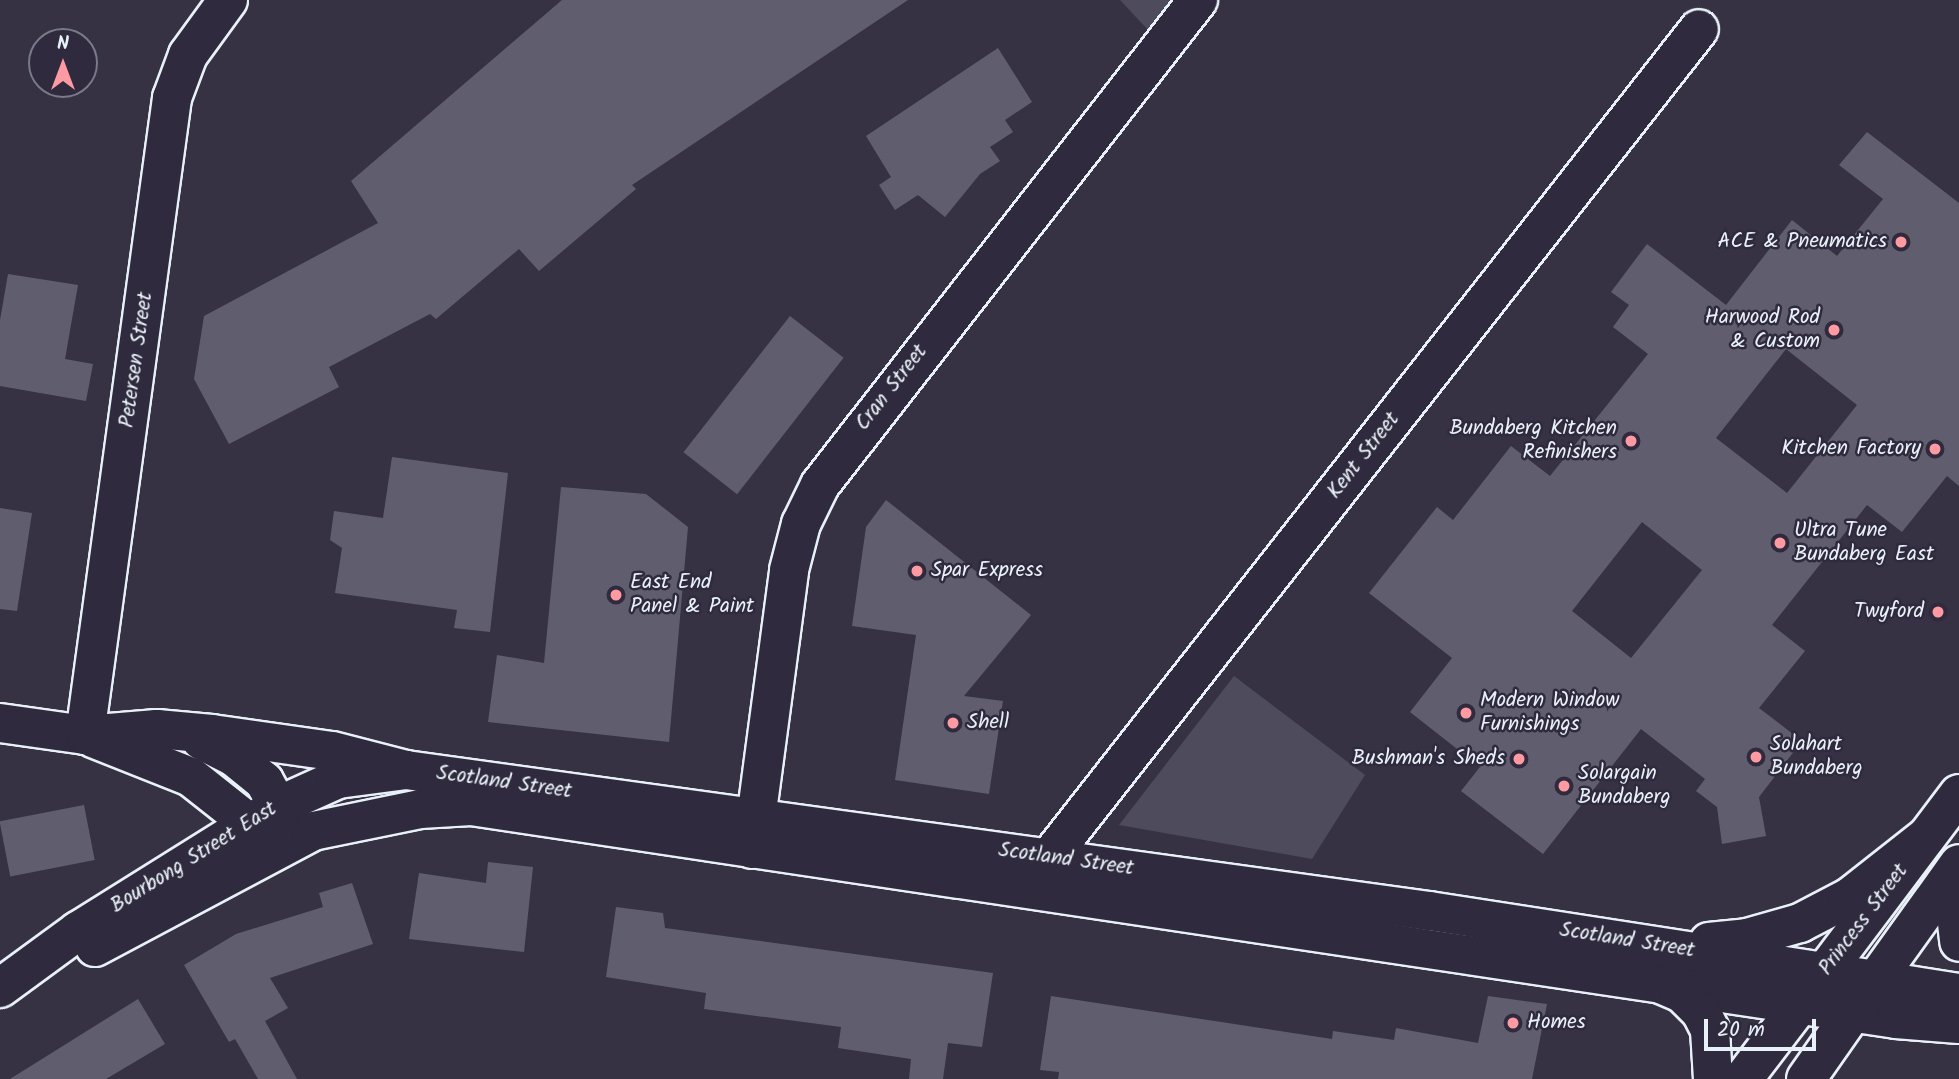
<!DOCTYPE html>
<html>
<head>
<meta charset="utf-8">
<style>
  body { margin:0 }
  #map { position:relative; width:1959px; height:1079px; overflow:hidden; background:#363244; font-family:Kalam,sans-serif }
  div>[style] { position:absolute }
  .green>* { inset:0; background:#4d4b5c }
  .building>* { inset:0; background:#605e6e; transform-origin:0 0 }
  .roads { filter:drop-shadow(2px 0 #e8f1f8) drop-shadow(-2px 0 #e8f1f8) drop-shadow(0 2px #e8f1f8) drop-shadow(0 -2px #e8f1f8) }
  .street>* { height:38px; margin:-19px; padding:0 19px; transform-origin:19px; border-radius:19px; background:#2f2a3d }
  .secondary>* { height:38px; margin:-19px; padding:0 19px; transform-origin:19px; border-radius:19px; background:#2f2a3d }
  .dots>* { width:19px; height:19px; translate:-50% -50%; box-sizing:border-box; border:4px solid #2f2a3d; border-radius:50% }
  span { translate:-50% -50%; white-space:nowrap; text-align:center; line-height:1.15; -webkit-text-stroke:5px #2f2a3d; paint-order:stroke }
  .poi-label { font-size:21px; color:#e8f1f8 }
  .right { translate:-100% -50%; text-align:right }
  .left { translate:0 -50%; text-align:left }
  .street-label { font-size:21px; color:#e8f1f8 }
  .north { position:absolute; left:28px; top:28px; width:70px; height:70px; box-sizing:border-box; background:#2f2a3d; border:2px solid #797a88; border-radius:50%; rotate:0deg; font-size:19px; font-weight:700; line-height:28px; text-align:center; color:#e8f1f8 }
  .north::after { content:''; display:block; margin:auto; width:24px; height:32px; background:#ff9aa2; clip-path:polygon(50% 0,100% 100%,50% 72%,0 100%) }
  .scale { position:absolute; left:1704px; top:1019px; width:112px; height:32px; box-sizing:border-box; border:4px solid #e8f1f8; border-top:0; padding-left:9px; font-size:21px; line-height:24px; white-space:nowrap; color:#e8f1f8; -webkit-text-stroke:5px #2f2a3d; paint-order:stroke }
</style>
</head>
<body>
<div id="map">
  <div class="green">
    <div style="clip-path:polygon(1120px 0,1173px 0,1149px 31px)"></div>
    <div style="clip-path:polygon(1234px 676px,1365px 775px,1312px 859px,1119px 825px)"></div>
  </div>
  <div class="building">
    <div style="clip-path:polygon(562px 0,908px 0,632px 185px,636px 189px,539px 271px,519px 249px,436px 319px,430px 314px,329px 367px,339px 387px,229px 444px,194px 379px,204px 316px,378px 223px,351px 181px)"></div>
    <div style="clip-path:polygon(998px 48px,1032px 102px,1005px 120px,1013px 132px,990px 147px,1000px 161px,980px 174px,945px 217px,918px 195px,895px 210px,879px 185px,891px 177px,866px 136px)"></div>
    <div style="clip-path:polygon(evenodd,1867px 132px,1959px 203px,1959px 486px,1947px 476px,1902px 532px,1867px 505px,1772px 625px,1805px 651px,1759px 708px,1802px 741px,1759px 797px,1766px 836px,1722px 844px,1717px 807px,1696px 791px,1705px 779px,1641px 729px,1543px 854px,1461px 791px,1480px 767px,1410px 712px,1452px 658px,1369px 593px,1437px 507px,1453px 520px,1511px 446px,1550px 476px,1648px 354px,1613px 327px,1629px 305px,1611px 292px,1647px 244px,1726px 305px,1792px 220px,1837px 256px,1883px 199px,1839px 165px,1867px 132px,1786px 349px,1857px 405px,1787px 493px,1716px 438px,1786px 349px,1867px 132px,1642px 522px,1702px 570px,1631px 658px,1572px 611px,1642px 522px)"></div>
    <div style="clip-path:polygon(8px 274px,78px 285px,65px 359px,93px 364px,86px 401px,0 386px,0 320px)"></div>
    <div style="left:790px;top:316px;width:68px;height:173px;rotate:38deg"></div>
    <div style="clip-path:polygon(392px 457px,508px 473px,490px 632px,454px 628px,457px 610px,335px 593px,342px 548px,330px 540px,334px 511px,383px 518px)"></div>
    <div style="clip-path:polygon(561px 487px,646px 494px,688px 527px,669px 742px,488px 722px,497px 655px,544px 663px)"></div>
    <div style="clip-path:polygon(886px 500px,1031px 615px,964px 696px,1003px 701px,989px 794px,895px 780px,916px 635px,852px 626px,866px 527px)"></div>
    <div style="clip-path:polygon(0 508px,32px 513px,17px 611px,0 609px)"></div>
    <div style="left:84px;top:805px;width:56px;height:86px;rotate:79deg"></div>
    <div style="clip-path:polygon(488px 862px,533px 867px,524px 952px,409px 939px,419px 873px,486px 883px)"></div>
    <div style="clip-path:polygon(352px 883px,373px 944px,270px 978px,288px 1008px,265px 1021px,297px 1079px,258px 1079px,235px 1039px,229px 1042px,184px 965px,236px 934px,323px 907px,319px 893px)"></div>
    <div style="clip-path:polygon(616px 907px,663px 913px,665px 928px,993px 973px,982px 1047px,948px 1043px,943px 1079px,909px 1079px,911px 1059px,838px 1048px,841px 1027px,704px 1009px,706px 993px,606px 977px)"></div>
    <div style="clip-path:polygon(1051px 996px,1332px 1039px,1333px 1031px,1394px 1040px,1396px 1028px,1478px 1043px,1488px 996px,1547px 1004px,1532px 1079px,1058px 1079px,1059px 1072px,1040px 1070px)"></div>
    <div style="clip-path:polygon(138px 999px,165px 1044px,106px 1079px,10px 1079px)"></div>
  </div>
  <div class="roads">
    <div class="street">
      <div style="left:0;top:723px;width:86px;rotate:8deg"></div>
      <div style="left:85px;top:735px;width:72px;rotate:-4.8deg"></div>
      <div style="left:157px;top:729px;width:55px;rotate:5.2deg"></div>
      <div style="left:212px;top:734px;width:121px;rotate:8.1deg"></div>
      <div style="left:332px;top:751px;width:76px;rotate:14.4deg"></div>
      <div style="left:85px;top:735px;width:643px;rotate:-82.22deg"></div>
      <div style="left:172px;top:98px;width:46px;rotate:-69.6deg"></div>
      <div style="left:188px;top:55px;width:68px;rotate:-54deg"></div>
      <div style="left:93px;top:738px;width:105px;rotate:21.7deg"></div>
      <div style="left:191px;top:777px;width:74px;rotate:38.4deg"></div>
      <div style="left:249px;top:823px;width:34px;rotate:27deg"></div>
      <div style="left:201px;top:740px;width:36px;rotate:27deg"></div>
      <div style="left:233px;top:756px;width:40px;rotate:39deg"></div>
      <div style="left:264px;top:781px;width:29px;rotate:61deg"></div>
      <div style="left:278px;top:806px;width:31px;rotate:75deg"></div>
      <div style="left:752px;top:849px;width:281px;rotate:-82.4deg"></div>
      <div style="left:789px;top:570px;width:48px;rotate:-75.4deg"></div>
      <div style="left:801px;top:524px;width:43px;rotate:-64deg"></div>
      <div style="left:820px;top:485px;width:615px;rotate:-52.07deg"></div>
      <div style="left:1044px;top:888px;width:30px;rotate:-81deg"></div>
      <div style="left:1049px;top:858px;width:1053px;rotate:-51.9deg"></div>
      <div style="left:1743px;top:1079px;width:123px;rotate:-52.6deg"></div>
      <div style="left:1806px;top:1079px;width:82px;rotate:-55deg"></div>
    </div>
    <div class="secondary">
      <div style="left:1959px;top:887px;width:20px;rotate:101deg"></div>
      <div style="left:1955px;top:907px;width:35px;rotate:83deg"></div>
      <div style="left:1709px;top:942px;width:38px;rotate:-6deg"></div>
      <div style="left:1747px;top:938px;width:55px;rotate:-15.8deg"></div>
      <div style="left:1800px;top:923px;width:56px;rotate:-27.5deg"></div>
      <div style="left:1850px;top:897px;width:97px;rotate:-38.3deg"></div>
      <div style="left:95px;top:947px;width:247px;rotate:-28deg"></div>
      <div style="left:313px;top:831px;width:109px;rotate:-11.6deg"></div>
      <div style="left:420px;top:809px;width:51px;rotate:-3.4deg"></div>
      <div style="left:471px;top:806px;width:1441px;rotate:8.5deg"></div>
      <div style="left:1896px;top:1019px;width:63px;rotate:4.5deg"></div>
      <div style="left:1824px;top:973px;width:224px;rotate:-53deg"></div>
      <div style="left:1663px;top:985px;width:21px;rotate:23deg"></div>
      <div style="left:1682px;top:993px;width:27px;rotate:45deg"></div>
      <div style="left:1701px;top:1012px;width:20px;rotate:63deg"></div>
      <div style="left:1710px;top:1030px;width:49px;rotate:86.5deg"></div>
      <div style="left:0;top:988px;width:97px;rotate:-36.2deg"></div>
      <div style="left:78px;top:931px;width:236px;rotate:-32deg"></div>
      <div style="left:278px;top:806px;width:66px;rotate:-24.2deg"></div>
      <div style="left:338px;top:779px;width:69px;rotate:-7.5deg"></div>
      <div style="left:406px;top:770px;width:1033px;rotate:7.85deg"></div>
      <div style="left:1429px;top:911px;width:536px;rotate:8.79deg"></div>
      <div style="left:1862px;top:999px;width:166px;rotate:-54.3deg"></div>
    </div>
  </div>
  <div class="dots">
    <div style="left:1901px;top:242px;background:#ff9aa2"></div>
    <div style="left:1834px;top:330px;background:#ff9aa2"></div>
    <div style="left:1631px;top:441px;background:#ff9aa2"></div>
    <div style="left:1935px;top:449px;background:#ff9aa2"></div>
    <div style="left:1780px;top:543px;background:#ff9aa2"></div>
    <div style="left:917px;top:571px;background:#ff9aa2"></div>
    <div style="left:616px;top:595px;background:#ff9aa2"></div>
    <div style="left:1938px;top:612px;background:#ff9aa2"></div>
    <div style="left:1466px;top:713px;background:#ff9aa2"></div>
    <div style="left:953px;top:723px;background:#ff9aa2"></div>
    <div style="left:1756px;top:757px;background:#ff9aa2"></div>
    <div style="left:1519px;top:759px;background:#ff9aa2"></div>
    <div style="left:1564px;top:786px;background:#ff9aa2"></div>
    <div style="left:1513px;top:1023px;background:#ff9aa2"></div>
  </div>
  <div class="poi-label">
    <span class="right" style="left:1887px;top:242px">ACE &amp; Pneumatics</span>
    <span class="right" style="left:1820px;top:330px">Harwood Rod<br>&amp; Custom</span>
    <span class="right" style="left:1617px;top:441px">Bundaberg Kitchen<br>Refinishers</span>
    <span class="right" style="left:1921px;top:449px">Kitchen Factory</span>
    <span class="left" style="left:1794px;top:543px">Ultra Tune<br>Bundaberg East</span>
    <span class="left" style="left:931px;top:571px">Spar Express</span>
    <span class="left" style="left:630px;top:595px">East End<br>Panel &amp; Paint</span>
    <span class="right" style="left:1924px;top:612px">Twyford</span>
    <span class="left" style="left:1480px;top:713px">Modern Window<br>Furnishings</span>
    <span class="left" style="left:967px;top:723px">Shell</span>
    <span class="left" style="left:1770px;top:757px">Solahart<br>Bundaberg</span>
    <span class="right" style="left:1505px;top:759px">Bushman's Sheds</span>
    <span class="left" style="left:1578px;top:786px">Solargain<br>Bundaberg</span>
    <span class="left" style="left:1527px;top:1023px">Homes</span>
  </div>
  <div class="street-label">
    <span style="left:137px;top:360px;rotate:-82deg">Petersen Street</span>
    <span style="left:892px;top:388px;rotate:-52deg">Cran Street</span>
    <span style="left:1364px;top:456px;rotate:-52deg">Kent Street</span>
    <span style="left:504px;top:783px;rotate:8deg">Scotland Street</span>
    <span style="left:194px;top:858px;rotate:-32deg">Bourbong Street East</span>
    <span style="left:1066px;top:860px;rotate:8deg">Scotland Street</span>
    <span style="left:1864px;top:920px;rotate:-53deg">Princess Street</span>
    <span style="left:1627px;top:941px;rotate:9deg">Scotland Street</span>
  </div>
  <div class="north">N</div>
  <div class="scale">20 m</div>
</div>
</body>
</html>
